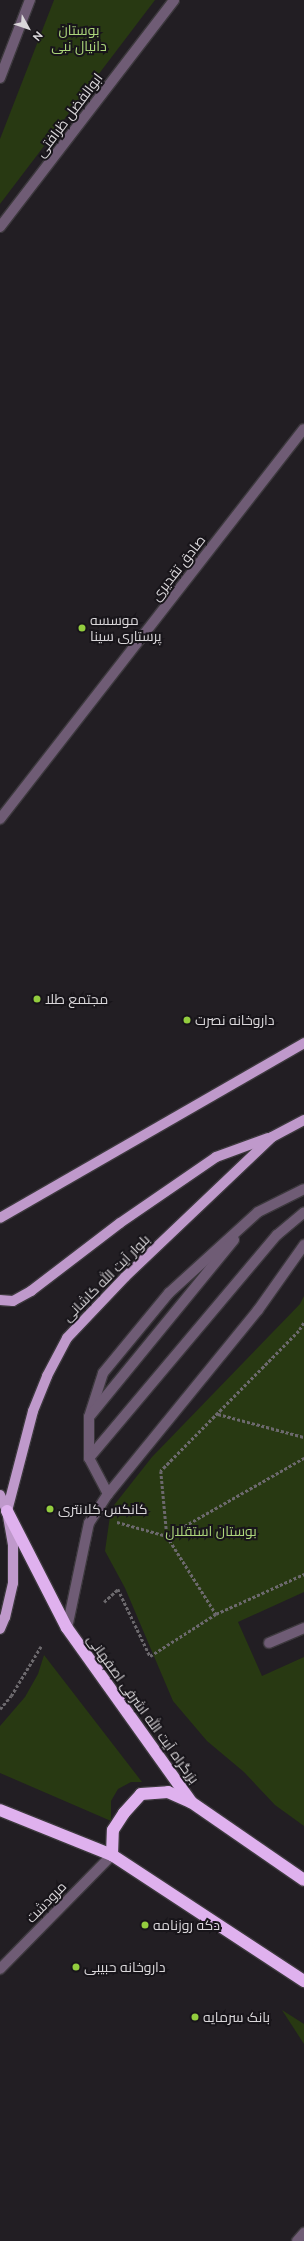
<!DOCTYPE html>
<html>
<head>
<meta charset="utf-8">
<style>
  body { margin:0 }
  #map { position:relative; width:304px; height:2241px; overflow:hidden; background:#221e23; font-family:Raleway,Cairo,sans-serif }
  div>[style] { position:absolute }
  .green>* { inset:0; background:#283912 }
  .path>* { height:2.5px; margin-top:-1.25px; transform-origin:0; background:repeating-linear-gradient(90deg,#6c696d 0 3px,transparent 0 5px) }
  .roads { filter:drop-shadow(1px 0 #3c383d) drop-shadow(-1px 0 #3c383d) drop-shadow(0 1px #3c383d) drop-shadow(0 -1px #3c383d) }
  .minor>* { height:10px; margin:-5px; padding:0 5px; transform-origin:5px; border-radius:5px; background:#6f5c75 }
  .major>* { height:10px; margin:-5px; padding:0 5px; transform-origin:5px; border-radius:5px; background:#bf99cb }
  .highway>* { height:12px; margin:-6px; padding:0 6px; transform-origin:6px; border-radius:6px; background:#dfb1ee }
  .dots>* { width:11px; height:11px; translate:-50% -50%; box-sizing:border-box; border:2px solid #18151a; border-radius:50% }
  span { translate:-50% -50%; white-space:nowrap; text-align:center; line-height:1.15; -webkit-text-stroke:4px #18151a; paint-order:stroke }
  .park-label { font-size:14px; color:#acd67b }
  .street-label { font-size:14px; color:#dad7da }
  .poi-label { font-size:14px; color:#dad7da }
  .left { translate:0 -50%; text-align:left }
  .north { position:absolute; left:8px; top:8px; width:40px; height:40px; -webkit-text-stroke:3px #18151a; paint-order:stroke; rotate:130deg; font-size:11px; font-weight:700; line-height:16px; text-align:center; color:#dad7da }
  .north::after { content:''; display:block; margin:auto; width:14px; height:18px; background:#dad7da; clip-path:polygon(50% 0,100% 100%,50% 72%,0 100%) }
</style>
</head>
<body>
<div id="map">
  <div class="green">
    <div style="clip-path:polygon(54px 0,155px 0,0 204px,0 139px)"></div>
    <div style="clip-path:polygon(304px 1296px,304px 1592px,238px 1622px,262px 1676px,304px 1657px,304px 1826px,275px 1805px,244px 1772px,207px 1741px,173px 1701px,125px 1588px,105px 1551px,111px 1509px,152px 1457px,300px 1304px)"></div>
    <div style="clip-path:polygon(44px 1655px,142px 1782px,131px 1782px,118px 1789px,111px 1801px,111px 1821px,0 1773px,0 1726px,25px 1697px,38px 1674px)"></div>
    <div style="clip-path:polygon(282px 2010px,304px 2024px,304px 2044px)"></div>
  </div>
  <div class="path">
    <div style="left:304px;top:1323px;width:9px;rotate:122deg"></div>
    <div style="left:299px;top:1331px;width:197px;rotate:134.6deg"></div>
    <div style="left:161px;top:1471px;width:65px;rotate:84.7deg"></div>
    <div style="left:167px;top:1536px;width:92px;rotate:57.9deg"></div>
    <div style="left:216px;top:1614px;width:97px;rotate:-24.4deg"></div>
    <div style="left:218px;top:1414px;width:89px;rotate:15deg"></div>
    <div style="left:117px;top:1522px;width:52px;rotate:15.6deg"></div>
    <div style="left:167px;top:1536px;width:158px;rotate:-29.7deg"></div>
    <div style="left:104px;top:1602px;width:19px;rotate:-43deg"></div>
    <div style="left:118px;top:1589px;width:74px;rotate:64.5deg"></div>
    <div style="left:150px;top:1656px;width:78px;rotate:-32.5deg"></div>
    <div style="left:0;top:1709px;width:17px;rotate:-50deg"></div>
    <div style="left:11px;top:1696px;width:58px;rotate:-59deg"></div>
  </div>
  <div class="roads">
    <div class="minor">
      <div style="left:0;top:78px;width:84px;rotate:-69deg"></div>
      <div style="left:0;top:227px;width:286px;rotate:-52.5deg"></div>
      <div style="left:0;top:819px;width:494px;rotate:-52.1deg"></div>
      <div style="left:89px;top:1417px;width:46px;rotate:-72.3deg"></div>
      <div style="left:103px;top:1373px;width:104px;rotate:-50.5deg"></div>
      <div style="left:169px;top:1293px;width:120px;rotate:-42.3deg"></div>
      <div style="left:258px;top:1212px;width:51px;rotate:-26.6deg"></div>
      <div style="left:89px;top:1458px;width:41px;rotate:-90deg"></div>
      <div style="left:89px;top:1417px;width:229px;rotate:-50.7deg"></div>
      <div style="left:108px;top:1494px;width:41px;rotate:-117.8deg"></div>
      <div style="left:89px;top:1458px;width:292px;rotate:-49.9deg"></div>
      <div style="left:277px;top:1235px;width:35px;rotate:-40deg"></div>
      <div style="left:67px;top:1628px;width:107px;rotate:-78.2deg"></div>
      <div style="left:89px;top:1523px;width:35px;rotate:-57deg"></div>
      <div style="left:108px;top:1494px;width:237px;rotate:-50.8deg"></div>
      <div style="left:258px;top:1310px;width:80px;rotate:-54.7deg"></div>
      <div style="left:269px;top:1643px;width:38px;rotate:-23deg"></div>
      <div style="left:0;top:1969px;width:160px;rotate:-45.5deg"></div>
      <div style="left:297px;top:2241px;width:11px;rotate:-49deg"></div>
    </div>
    <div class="major">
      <div style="left:0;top:1218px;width:351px;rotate:-29.9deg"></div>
      <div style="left:0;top:1300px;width:13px;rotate:4deg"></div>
      <div style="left:13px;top:1301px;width:21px;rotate:-29deg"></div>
      <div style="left:31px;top:1291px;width:112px;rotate:-37.4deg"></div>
      <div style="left:120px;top:1223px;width:116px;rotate:-34.5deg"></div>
      <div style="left:216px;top:1157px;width:55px;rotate:-20.1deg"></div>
      <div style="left:0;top:1495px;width:17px;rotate:66deg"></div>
      <div style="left:7px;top:1511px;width:36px;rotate:80deg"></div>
      <div style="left:13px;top:1546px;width:37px;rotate:90deg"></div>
      <div style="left:13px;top:1583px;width:35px;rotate:103deg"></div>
      <div style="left:5px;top:1617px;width:13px;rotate:113deg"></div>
      <div style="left:7px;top:1511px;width:103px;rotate:-75.4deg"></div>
      <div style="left:33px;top:1411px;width:38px;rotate:-68deg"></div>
      <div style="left:47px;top:1376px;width:43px;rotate:-62.2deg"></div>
      <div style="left:67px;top:1338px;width:84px;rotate:-46.4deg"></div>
      <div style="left:125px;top:1277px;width:203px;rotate:-43.6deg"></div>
      <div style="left:272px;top:1137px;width:36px;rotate:-28deg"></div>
    </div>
    <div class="highway">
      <div style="left:7px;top:1511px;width:131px;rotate:62.9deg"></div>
      <div style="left:67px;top:1628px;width:214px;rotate:54.5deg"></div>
      <div style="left:191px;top:1802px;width:137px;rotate:34.6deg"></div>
      <div style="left:0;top:1810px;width:121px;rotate:21.9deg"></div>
      <div style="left:112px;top:1855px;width:230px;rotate:33.3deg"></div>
      <div style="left:112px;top:1855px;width:25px;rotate:-88deg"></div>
      <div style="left:113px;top:1830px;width:20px;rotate:-57deg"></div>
      <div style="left:124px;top:1813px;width:25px;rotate:-48deg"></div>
      <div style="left:141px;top:1794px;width:27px;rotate:-4deg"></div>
      <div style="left:168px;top:1792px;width:24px;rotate:24deg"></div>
    </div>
  </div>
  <div class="dots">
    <div style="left:82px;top:628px;background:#93cd3e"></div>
    <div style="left:37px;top:999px;background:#93cd3e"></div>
    <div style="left:187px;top:1020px;background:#93cd3e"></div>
    <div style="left:50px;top:1509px;background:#93cd3e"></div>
    <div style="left:145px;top:1925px;background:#93cd3e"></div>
    <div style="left:76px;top:1967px;background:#93cd3e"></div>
    <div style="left:195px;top:2017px;background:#93cd3e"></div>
  </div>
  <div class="park-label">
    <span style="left:79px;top:38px">بوستان<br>دانیال نبی</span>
    <span style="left:211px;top:1531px">بوستان استقلال</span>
  </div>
  <div class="street-label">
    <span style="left:69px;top:115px;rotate:-53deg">ابوالفضل ظرافتی</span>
    <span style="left:178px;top:568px;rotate:-52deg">صادق تقدیری</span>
    <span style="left:106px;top:1278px;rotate:-45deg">بلوار آیت الله کاشانی</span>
    <span style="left:143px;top:1709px;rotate:54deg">بزرگراه آیت الله اشرفی اصفهانی</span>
    <span style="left:46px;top:1902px;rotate:-46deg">مرودشت</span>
  </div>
  <div class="poi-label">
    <span class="left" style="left:90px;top:628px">موسسه<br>پرستاری سینا</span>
    <span class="left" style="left:45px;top:999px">مجتمع طلا</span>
    <span class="left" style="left:195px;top:1020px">داروخانه نصرت</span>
    <span class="left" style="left:58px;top:1509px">کانکس کلانتری</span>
    <span class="left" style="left:153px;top:1925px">دکه روزنامه</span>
    <span class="left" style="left:84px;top:1967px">داروخانه حبیبی</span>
    <span class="left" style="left:203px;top:2017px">بانک سرمایه</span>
  </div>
  <div class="north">N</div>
</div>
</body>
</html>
